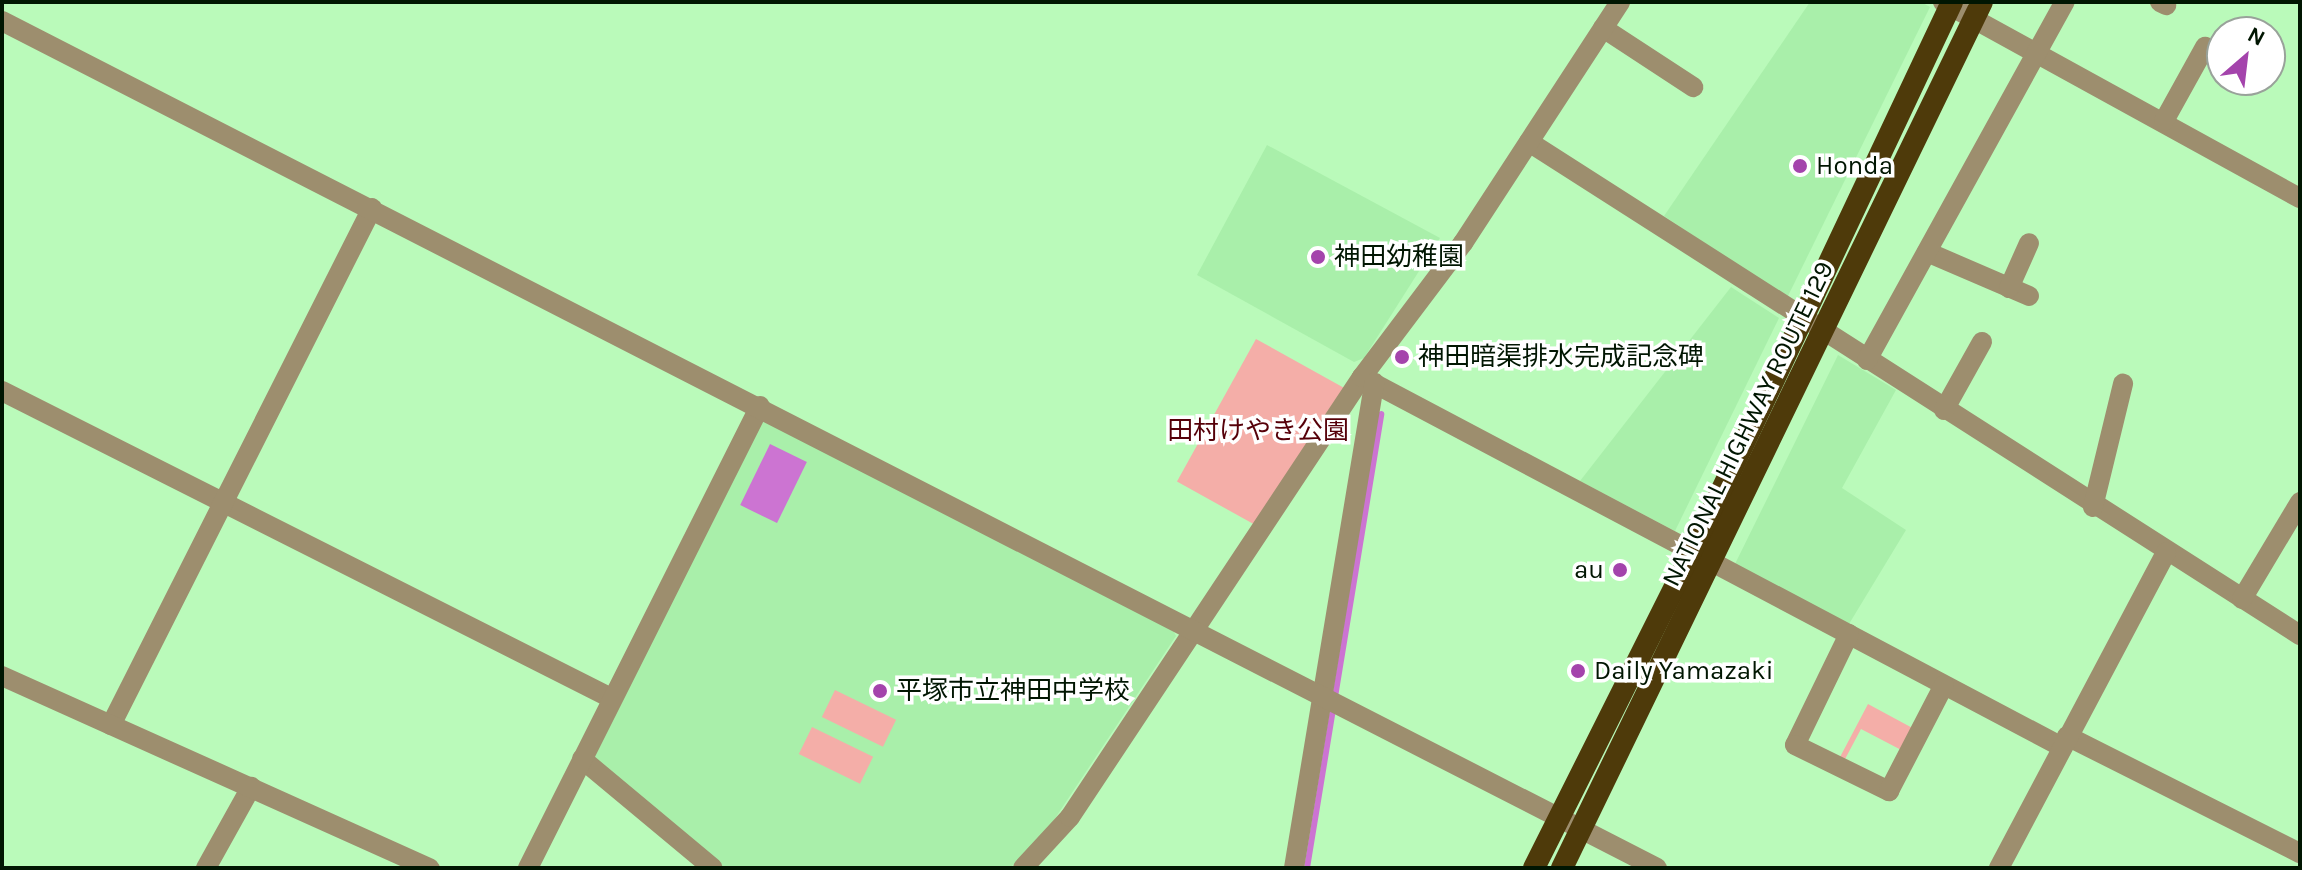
<!DOCTYPE html>
<html>
<head>
<meta charset="utf-8">
<style>
  body { margin:0 }
  #map { position:relative; width:2302px; height:870px; overflow:hidden; background:#bafaba; font-family:Karla,"Noto Sans JP",sans-serif }
  div>[style] { position:absolute }
  .built>* { inset:0; background:#a9efaa }
  .green>* { inset:0; background:#f4aea8; transform-origin:0 0 }
  .water>* { inset:0; background:#cc74d2; transform-origin:0 0 }
  .stream>* { height:6px; margin:-3px; padding:0 3px; transform-origin:3px; border-radius:3px; background:#cc74d2 }
  .minor>* { height:20px; margin:-10px; padding:0 10px; transform-origin:10px; border-radius:10px; background:#9d8e6e }
  .tertiary>* { height:20px; margin:-10px; padding:0 10px; transform-origin:10px; border-radius:10px; background:#9d8e6e }
  .trunk>* { height:22px; margin:-11px; padding:0 11px; transform-origin:11px; border-radius:11px; background:#4e3a0a }
  .dots>* { width:22px; height:22px; translate:-50% -50%; box-sizing:border-box; border:4px solid #fff; border-radius:50% }
  span { translate:-50% -50%; white-space:nowrap; text-align:center; line-height:1.15; -webkit-text-stroke:7px #fff; paint-order:stroke }
  .poi-label { font-size:26px; color:#011602 }
  .left { translate:0 -50%; text-align:left }
  .right { translate:-100% -50%; text-align:right }
  .street-label { font-size:26px; color:#011602 }
  .park-label { font-size:26px; color:#560009 }
  .frame { position:absolute; inset:0; border:4px solid #011602; pointer-events:none }
  .north { position:absolute; left:2206px; top:16px; width:80px; height:80px; box-sizing:border-box; background:#fff; border:2px solid #99a29a; border-radius:50%; rotate:28deg; font-size:22px; font-weight:700; line-height:32px; text-align:center; color:#011602 }
  .north::after { content:''; display:block; margin:auto; width:28px; height:36px; background:#a444ac; clip-path:polygon(50% 0,100% 100%,50% 72%,0 100%) }
</style>
</head>
<body>
<div id="map">
  <div class="built">
    <div style="clip-path:polygon(1810px 2px,1921px 2px,1930px 7px,1787px 298px,1664px 216px)"></div>
    <div style="clip-path:polygon(1267px 145px,1440px 238px,1364px 358px,1354px 362px,1197px 275px)"></div>
    <div style="clip-path:polygon(1731px 287px,1779px 318px,1675px 531px,1580px 481px)"></div>
    <div style="clip-path:polygon(1838px 355px,1896px 390px,1842px 488px,1906px 530px,1849px 624px,1734px 566px)"></div>
    <div style="clip-path:polygon(769px 419px,1173px 630px,1176px 636px,1046px 832px,1010px 868px,724px 868px,593px 760px,760px 422px)"></div>
  </div>
  <div class="green">
    <div style="left:1256px;top:339px;width:104px;height:163px;rotate:29deg"></div>
    <div style="left:835px;top:690px;width:68px;height:30px;rotate:26deg"></div>
    <div style="clip-path:polygon(1868px 704px,1918px 731px,1907px 753px,1861px 729px,1844px 761px,1839px 759px)"></div>
    <div style="left:812px;top:727px;width:68px;height:30px;rotate:26deg"></div>
  </div>
  <div class="water">
    <div style="left:770px;top:444px;width:41px;height:68px;rotate:26deg"></div>
  </div>
  <div class="stream">
    <div style="left:1307px;top:868px;width:460px;rotate:-80.7deg"></div>
  </div>
  <div class="minor">
    <div style="left:1943px;top:2px;width:407px;rotate:28.8deg"></div>
    <div style="left:2160px;top:2px;width:7px;rotate:27deg"></div>
    <div style="left:1603px;top:28px;width:108px;rotate:33.2deg"></div>
    <div style="left:2164px;top:121px;width:85px;rotate:-61deg"></div>
    <div style="left:1529px;top:142px;width:915px;rotate:32.6deg"></div>
    <div style="left:1927px;top:252px;width:111px;rotate:23.3deg"></div>
    <div style="left:2009px;top:288px;width:49px;rotate:-66deg"></div>
    <div style="left:1867px;top:360px;width:409px;rotate:-61.1deg"></div>
    <div style="left:1362px;top:377px;width:792px;rotate:27.86deg"></div>
    <div style="left:2px;top:391px;width:682px;rotate:26.75deg"></div>
    <div style="left:1944px;top:410px;width:78px;rotate:-60.8deg"></div>
    <div style="left:2093px;top:507px;width:127px;rotate:-76.3deg"></div>
    <div style="left:2242px;top:599px;width:113px;rotate:-59.1deg"></div>
    <div style="left:1849px;top:634px;width:123px;rotate:115.9deg"></div>
    <div style="left:1795px;top:745px;width:105px;rotate:26.1deg"></div>
    <div style="left:1889px;top:791px;width:119px;rotate:-62.6deg"></div>
    <div style="left:111px;top:725px;width:579px;rotate:-63.21deg"></div>
    <div style="left:2067px;top:736px;width:261px;rotate:26.7deg"></div>
    <div style="left:582px;top:759px;width:170px;rotate:39.8deg"></div>
    <div style="left:206px;top:868px;width:93px;rotate:-60.9deg"></div>
    <div style="left:528px;top:868px;width:517px;rotate:-63.34deg"></div>
    <div style="left:1023px;top:868px;width:69px;rotate:-47.3deg"></div>
    <div style="left:1070px;top:817px;width:528px;rotate:-56.43deg"></div>
    <div style="left:1362px;top:377px;width:168px;rotate:-53deg"></div>
    <div style="left:1463px;top:243px;width:288px;rotate:-56.9deg"></div>
    <div style="left:1294px;top:868px;width:492px;rotate:-80.6deg"></div>
    <div style="left:1999px;top:868px;width:357px;rotate:-62.1deg"></div>
  </div>
  <div class="tertiary">
    <div style="left:2px;top:21px;width:1859px;rotate:27.1deg"></div>
    <div style="left:2px;top:676px;width:469px;rotate:24.2deg"></div>
  </div>
  <div class="trunk">
    <div style="left:1534px;top:868px;width:355px;rotate:-63.4deg"></div>
    <div style="left:1693px;top:551px;width:607px;rotate:-64.74deg"></div>
    <div style="left:1562px;top:868px;width:962px;rotate:-64.13deg"></div>
  </div>
  <div class="dots">
    <div style="left:1800px;top:166px;background:#a444ac"></div>
    <div style="left:1318px;top:257px;background:#a444ac"></div>
    <div style="left:1402px;top:357px;background:#a444ac"></div>
    <div style="left:1620px;top:570px;background:#a444ac"></div>
    <div style="left:1578px;top:671px;background:#a444ac"></div>
    <div style="left:880px;top:691px;background:#a444ac"></div>
  </div>
  <div class="poi-label">
    <span class="left" style="left:1816px;top:166px">Honda</span>
    <span class="left" style="left:1334px;top:257px">神田幼稚園</span>
    <span class="left" style="left:1418px;top:357px">神田暗渠排水完成記念碑</span>
    <span class="right" style="left:1604px;top:570px">au</span>
    <span class="left" style="left:1594px;top:671px">Daily Yamazaki</span>
    <span class="left" style="left:896px;top:691px">平塚市立神田中学校</span>
  </div>
  <div class="street-label">
    <span style="left:1748px;top:424px;rotate:-64deg">NATIONAL HIGHWAY ROUTE 129</span>
  </div>
  <div class="park-label">
    <span style="left:1258px;top:431px">田村けやき公園</span>
  </div>
  <div class="frame"></div>
  <div class="north">N</div>
</div>
</body>
</html>
